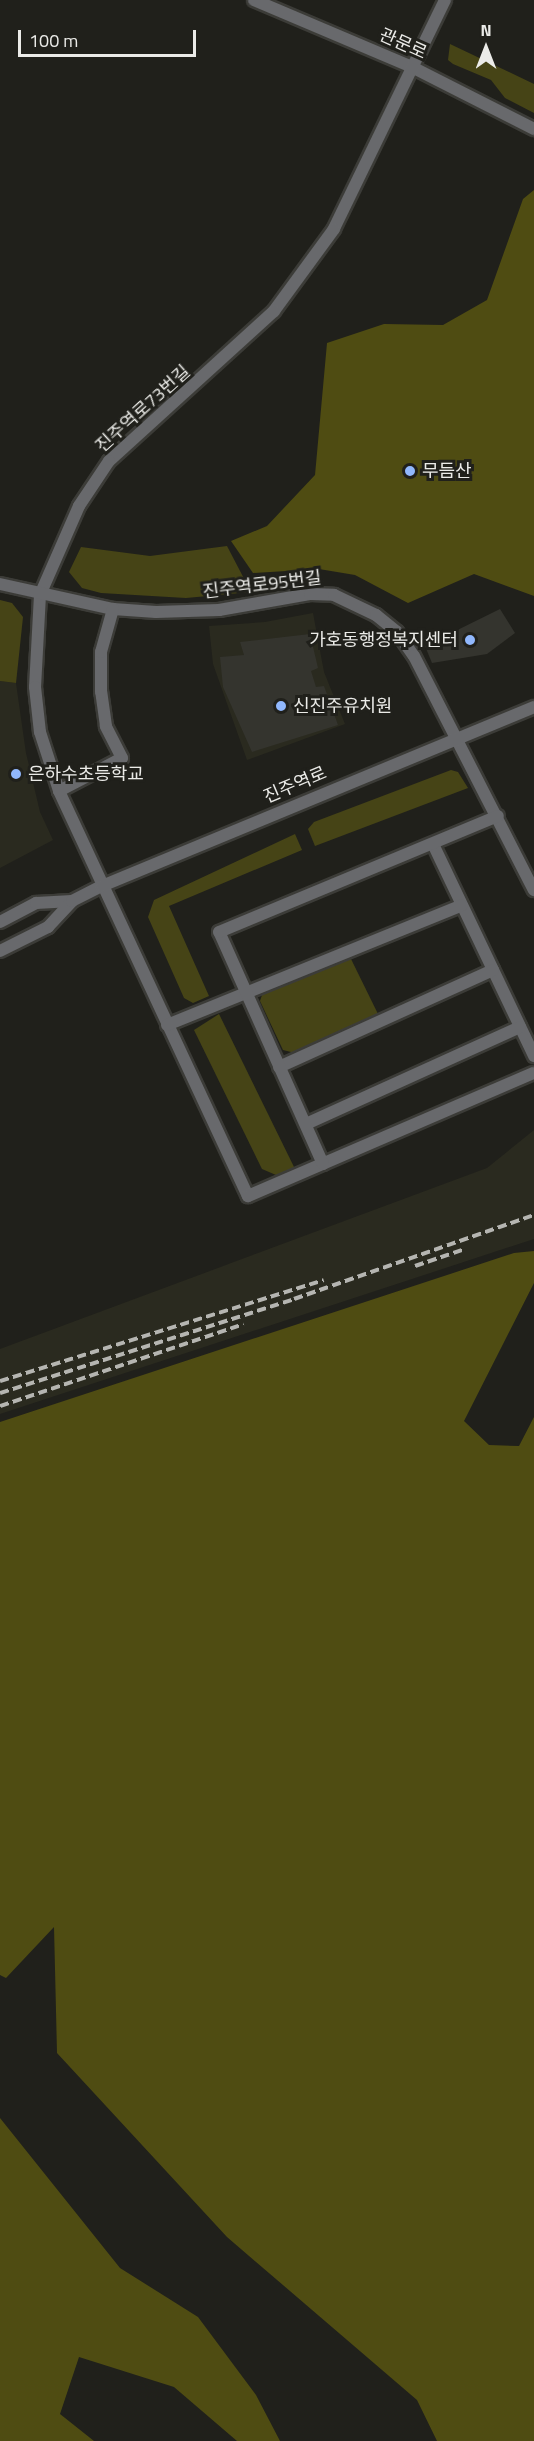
<!DOCTYPE html>
<html>
<head>
<meta charset="utf-8">
<style>
  body { margin:0 }
  #map { position:relative; width:534px; height:2441px; overflow:hidden; background:#20201b; font-family:"Titillium Web","Noto Sans KR",sans-serif }
  div>[style] { position:absolute }
  .built>* { inset:0; background:#2a2a1f }
  .green>* { inset:0; background:#464416 }
  .forest>* { inset:0; background:#4f4c12 }
  .building>* { inset:0; background:#34342e }
  .roads { filter:drop-shadow(2px 0 #3c3c38) drop-shadow(-2px 0 #3c3c38) drop-shadow(0 2px #3c3c38) drop-shadow(0 -2px #3c3c38) }
  .minor>* { height:12px; margin:-6px; padding:0 6px; transform-origin:6px; border-radius:6px; background:#68696c }
  .rail>* { height:4px; margin-top:-2px; transform-origin:0; background:repeating-linear-gradient(90deg,#b5b5b1 0 9px,transparent 0 13.5px) }
  .dots>* { width:16px; height:16px; translate:-50% -50%; box-sizing:border-box; border:3px solid #20201b; border-radius:50% }
  span { translate:-50% -50%; white-space:nowrap; text-align:center; line-height:1.15; -webkit-text-stroke:6px #20201b; paint-order:stroke }
  .street-label { font-size:18px; color:#ebebe8 }
  .poi-label { font-size:18px; color:#ebebe8 }
  .left { translate:0 -50%; text-align:left }
  .right { translate:-100% -50%; text-align:right }
  .north { position:absolute; left:456px; top:18px; width:60px; height:60px; -webkit-text-stroke:4px #20201b; paint-order:stroke; rotate:0deg; font-size:16px; font-weight:700; line-height:24px; text-align:center; color:#ebebe8 }
  .north::after { content:''; display:block; margin:auto; width:21px; height:27px; background:#ebebe8; clip-path:polygon(50% 0,100% 100%,50% 72%,0 100%) }
  .scale { position:absolute; left:18px; top:30px; width:178px; height:27px; box-sizing:border-box; border:3px solid #ebebe8; border-top:0; padding-left:8px; font-size:18px; line-height:21px; white-space:nowrap; color:#ebebe8; -webkit-text-stroke:4px #20201b; paint-order:stroke }
</style>
</head>
<body>
<div id="map">
  <div class="built">
    <div style="clip-path:polygon(313px 613px,324px 672px,345px 724px,247px 760px,213px 664px,209px 626px,265px 622px)"></div>
    <div style="clip-path:polygon(0 681px,16px 683px,26px 753px,40px 812px,53px 840px,0 868px)"></div>
    <div style="clip-path:polygon(534px 1130px,534px 1239px,0 1414px,0 1349px,487px 1168px)"></div>
  </div>
  <div class="green">
    <div style="clip-path:polygon(450px 44px,534px 84px,534px 113px,505px 98px,491px 80px,453px 64px,448px 60px)"></div>
    <div style="clip-path:polygon(227px 546px,251px 592px,186px 598px,101px 593px,82px 588px,69px 572px,81px 547px,150px 556px)"></div>
    <div style="clip-path:polygon(0 600px,12px 603px,23px 617px,16px 683px,0 681px)"></div>
    <div style="clip-path:polygon(451px 770px,458px 772px,468px 788px,315px 846px,308px 829px,314px 822px)"></div>
    <div style="clip-path:polygon(295px 834px,302px 850px,169px 906px,209px 996px,193px 1003px,184px 998px,148px 917px,154px 900px)"></div>
    <div style="clip-path:polygon(351px 959px,378px 1014px,295px 1053px,283px 1050px,260px 1001px,263px 992px)"></div>
    <div style="clip-path:polygon(219px 1014px,295px 1169px,276px 1175px,262px 1169px,194px 1030px)"></div>
  </div>
  <div class="forest">
    <div style="clip-path:polygon(534px 190px,534px 596px,474px 574px,408px 603px,355px 575px,319px 569px,253px 573px,231px 541px,267px 526px,315px 475px,327px 343px,384px 324px,443px 325px,487px 300px,523px 199px)"></div>
    <div style="clip-path:polygon(534px 1251px,534px 1283px,464px 1421px,489px 1445px,519px 1446px,534px 1417px,534px 2441px,437px 2441px,417px 2400px,227px 2237px,57px 2053px,54px 1927px,6px 1978px,0 1975px,0 1422px,514px 1253px)"></div>
    <div style="clip-path:polygon(0 2118px,120px 2268px,198px 2317px,256px 2395px,280px 2441px,237px 2441px,174px 2387px,79px 2357px,60px 2414px,94px 2441px,0 2441px)"></div>
  </div>
  <div class="building">
    <div style="clip-path:polygon(500px 609px,515px 633px,487px 654px,432px 663px,425px 646px)"></div>
    <div style="clip-path:polygon(310px 634px,318px 668px,311px 671px,316px 687px,324px 686px,338px 725px,252px 752px,223px 687px,220px 657px,244px 655px,240px 642px)"></div>
  </div>
  <div class="roads">
    <div class="minor">
      <div style="left:254px;top:0;width:174px;rotate:23deg"></div>
      <div style="left:414px;top:68px;width:135px;rotate:26.9deg"></div>
      <div style="left:445px;top:0;width:254px;rotate:115.9deg"></div>
      <div style="left:334px;top:229px;width:102px;rotate:126.2deg"></div>
      <div style="left:274px;top:311px;width:223px;rotate:137.7deg"></div>
      <div style="left:109px;top:461px;width:54px;rotate:123.7deg"></div>
      <div style="left:79px;top:506px;width:97px;rotate:113.7deg"></div>
      <div style="left:40px;top:595px;width:92px;rotate:93.1deg"></div>
      <div style="left:35px;top:687px;width:45px;rotate:83.7deg"></div>
      <div style="left:40px;top:732px;width:62px;rotate:72.1deg"></div>
      <div style="left:59px;top:791px;width:447px;rotate:65deg"></div>
      <div style="left:248px;top:1196px;width:311px;rotate:-23.3deg"></div>
      <div style="left:0;top:584px;width:116px;rotate:12.5deg"></div>
      <div style="left:113px;top:609px;width:43px;rotate:4deg"></div>
      <div style="left:156px;top:612px;width:63px;rotate:-1.8deg"></div>
      <div style="left:219px;top:610px;width:92px;rotate:-10deg"></div>
      <div style="left:310px;top:594px;width:24px;rotate:2deg"></div>
      <div style="left:334px;top:595px;width:47px;rotate:25.5deg"></div>
      <div style="left:376px;top:615px;width:27px;rotate:39deg"></div>
      <div style="left:397px;top:632px;width:29px;rotate:55deg"></div>
      <div style="left:414px;top:656px;width:263px;rotate:62.9deg"></div>
      <div style="left:59px;top:791px;width:71px;rotate:-27.6deg"></div>
      <div style="left:122px;top:758px;width:36px;rotate:-117deg"></div>
      <div style="left:106px;top:726px;width:34px;rotate:-98deg"></div>
      <div style="left:101px;top:692px;width:40px;rotate:-90deg"></div>
      <div style="left:101px;top:652px;width:45px;rotate:-74.4deg"></div>
      <div style="left:433px;top:844px;width:235px;rotate:64.5deg"></div>
      <div style="left:0;top:922px;width:41px;rotate:-27.8deg"></div>
      <div style="left:36px;top:903px;width:36px;rotate:-3deg"></div>
      <div style="left:0;top:951px;width:54px;rotate:-26.6deg"></div>
      <div style="left:48px;top:927px;width:35px;rotate:-47deg"></div>
      <div style="left:72px;top:901px;width:34px;rotate:-27deg"></div>
      <div style="left:102px;top:886px;width:468px;rotate:-22.5deg"></div>
      <div style="left:167px;top:1025px;width:318px;rotate:-22.1deg"></div>
      <div style="left:279px;top:1067px;width:235px;rotate:-24.4deg"></div>
      <div style="left:306px;top:1124px;width:235px;rotate:-24.4deg"></div>
      <div style="left:323px;top:1164px;width:254px;rotate:-114.1deg"></div>
      <div style="left:219px;top:932px;width:302px;rotate:-22.6deg"></div>
    </div>
  </div>
  <div class="rail">
    <div style="left:415px;top:1266px;width:50px;rotate:-18.8deg"></div>
    <div style="left:0;top:1381px;width:339px;rotate:-17.3deg"></div>
    <div style="left:0;top:1393px;width:309px;rotate:-17.7deg"></div>
    <div style="left:294px;top:1299px;width:254px;rotate:-19.3deg"></div>
    <div style="left:0;top:1406px;width:257px;rotate:-18.6deg"></div>
  </div>
  <div class="dots">
    <div style="left:410px;top:471px;background:#91b8fd"></div>
    <div style="left:470px;top:640px;background:#91b8fd"></div>
    <div style="left:281px;top:706px;background:#91b8fd"></div>
    <div style="left:16px;top:774px;background:#91b8fd"></div>
  </div>
  <div class="street-label">
    <span style="left:403px;top:44px;rotate:24deg">관문로</span>
    <span style="left:143px;top:409px;rotate:-42deg">진주역로73번길</span>
    <span style="left:262px;top:585px;rotate:-7deg">진주역로95번길</span>
    <span style="left:295px;top:785px;rotate:-23deg">진주역로</span>
  </div>
  <div class="poi-label">
    <span class="left" style="left:422px;top:471px">무듬산</span>
    <span class="right" style="left:458px;top:640px">가호동행정복지센터</span>
    <span class="left" style="left:293px;top:706px">신진주유치원</span>
    <span class="left" style="left:28px;top:774px">은하수초등학교</span>
  </div>
  <div class="north">N</div>
  <div class="scale">100 m</div>
</div>
</body>
</html>
